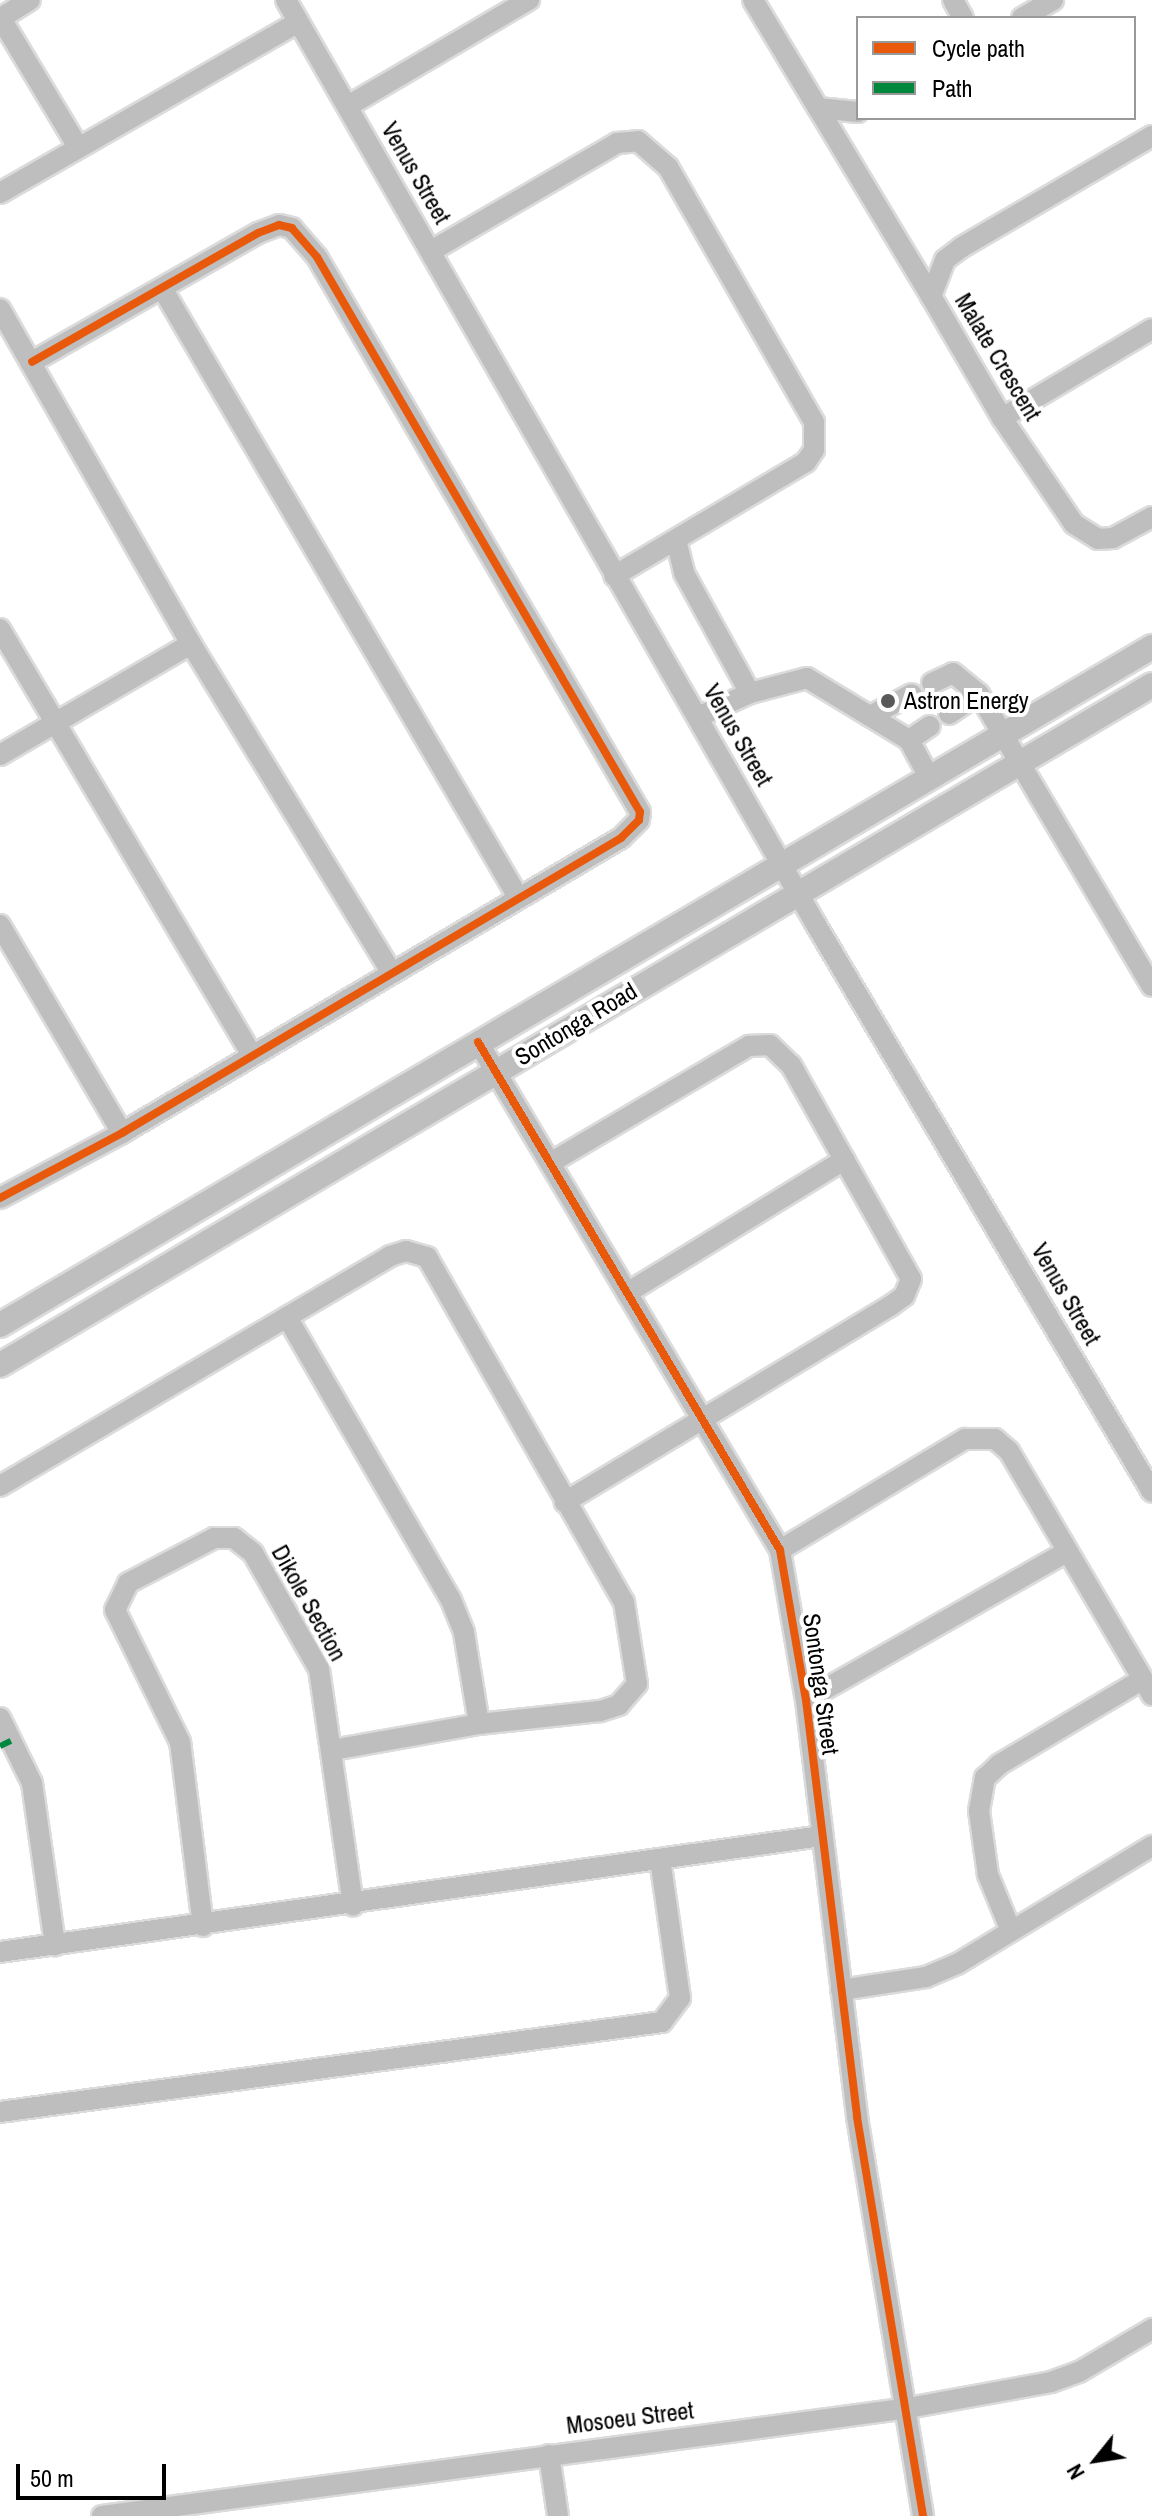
<!DOCTYPE html>
<html>
<head>
<meta charset="utf-8">
<style>
  body { margin:0 }
  #map { position:relative; width:1152px; height:2516px; overflow:hidden; background:#fff; font-family:"Archivo Narrow",sans-serif }
  div>[style] { position:absolute }
  .roads { filter:drop-shadow(2px 0 #dbdbdb) drop-shadow(-2px 0 #dbdbdb) drop-shadow(0 2px #dbdbdb) drop-shadow(0 -2px #dbdbdb) }
  .minor>* { height:20px; margin:-10px; padding:0 10px; transform-origin:10px; border-radius:10px; background:#bebebe }
  .major>* { height:24px; margin:-12px; padding:0 12px; transform-origin:12px; border-radius:12px; background:#bebebe }
  .quiet>* { height:6px; margin-top:-3px; transform-origin:0; background:repeating-linear-gradient(90deg,#00873e 0 12px,transparent 0 18px) }
  .cycleway>* { height:8px; margin:-4px; padding:0 4px; transform-origin:4px; border-radius:4px; background:#e8590c }
  .dots>* { width:22px; height:22px; translate:-50% -50%; box-sizing:border-box; border:4px solid #fff; border-radius:50% }
  span { translate:-50% -50%; white-space:nowrap; text-align:center; line-height:1.15; -webkit-text-stroke:8px #fff; paint-order:stroke }
  .street-label { font-size:24px; color:#000 }
  .poi-label { font-size:24px; color:#000 }
  .left { translate:0 -50%; text-align:left }
  .legend { position:absolute; left:856px; top:16px; width:280px; height:104px; box-sizing:border-box; background:#fff; border:2px solid #999; margin:0; padding:10px 14px; list-style:none; font-size:24px; color:#000 }
  .legend li { display:flex; align-items:center; gap:16px; height:40px }
  .legend b { width:40px; border:2px solid #999 }
  .north { position:absolute; left:1056px; top:2420px; width:80px; height:80px; -webkit-text-stroke:6px #fff; paint-order:stroke; rotate:240deg; font-size:22px; font-weight:700; line-height:32px; text-align:center; color:#000 }
  .north::after { content:''; display:block; margin:auto; width:28px; height:36px; background:#000; clip-path:polygon(50% 0,100% 100%,50% 72%,0 100%) }
  .scale { position:absolute; left:16px; top:2464px; width:150px; height:36px; box-sizing:border-box; border:4px solid #000; border-top:0; padding-left:10px; font-size:24px; line-height:28px; white-space:nowrap; color:#000; -webkit-text-stroke:6px #fff; paint-order:stroke }
</style>
</head>
<body>
<div id="map">
  <div class="roads">
    <div class="minor">
      <div style="left:286px;top:0;width:1064px;rotate:60.18deg"></div>
      <div style="left:815px;top:923px;width:661px;rotate:59.36deg"></div>
      <div style="left:753px;top:0;width:126px;rotate:59deg"></div>
      <div style="left:818px;top:108px;width:40px;rotate:5.7deg"></div>
      <div style="left:953px;top:0;width:21px;rotate:61deg"></div>
      <div style="left:0;top:17px;width:152px;rotate:59deg"></div>
      <div style="left:1px;top:18px;width:34px;rotate:-32deg"></div>
      <div style="left:1022px;top:18px;width:36px;rotate:-30deg"></div>
      <div style="left:348px;top:106px;width:210px;rotate:-30.4deg"></div>
      <div style="left:818px;top:108px;width:219px;rotate:59deg"></div>
      <div style="left:1152px;top:136px;width:220px;rotate:149.7deg"></div>
      <div style="left:962px;top:247px;width:21px;rotate:143deg"></div>
      <div style="left:945px;top:260px;width:39px;rotate:111deg"></div>
      <div style="left:931px;top:296px;width:141px;rotate:59.8deg"></div>
      <div style="left:1002px;top:418px;width:128px;rotate:55.8deg"></div>
      <div style="left:1074px;top:524px;width:28px;rotate:32deg"></div>
      <div style="left:1098px;top:539px;width:15px;rotate:-4deg"></div>
      <div style="left:1113px;top:538px;width:44px;rotate:-28.3deg"></div>
      <div style="left:0;top:193px;width:344px;rotate:-29.8deg"></div>
      <div style="left:431px;top:251px;width:215px;rotate:-30.1deg"></div>
      <div style="left:617px;top:143px;width:21px;rotate:-5deg"></div>
      <div style="left:638px;top:141px;width:40px;rotate:41deg"></div>
      <div style="left:668px;top:167px;width:294px;rotate:60.2deg"></div>
      <div style="left:814px;top:422px;width:28px;rotate:90deg"></div>
      <div style="left:814px;top:450px;width:14px;rotate:124deg"></div>
      <div style="left:806px;top:462px;width:223px;rotate:149.3deg"></div>
      <div style="left:162px;top:288px;width:705px;rotate:59.69deg"></div>
      <div style="left:0;top:309px;width:386px;rotate:60.3deg"></div>
      <div style="left:191px;top:644px;width:382px;rotate:58.6deg"></div>
      <div style="left:1002px;top:418px;width:174px;rotate:-30.7deg"></div>
      <div style="left:676px;top:540px;width:34px;rotate:76deg"></div>
      <div style="left:684px;top:573px;width:137px;rotate:61.2deg"></div>
      <div style="left:0;top:629px;width:495px;rotate:59.4deg"></div>
      <div style="left:932px;top:683px;width:23px;rotate:-25deg"></div>
      <div style="left:953px;top:673px;width:33px;rotate:39deg"></div>
      <div style="left:979px;top:694px;width:339px;rotate:59.4deg"></div>
      <div style="left:949px;top:714px;width:36px;rotate:-34deg"></div>
      <div style="left:870px;top:716px;width:47px;rotate:-27.6deg"></div>
      <div style="left:698px;top:717px;width:57px;rotate:-24.8deg"></div>
      <div style="left:750px;top:693px;width:59px;rotate:-14.7deg"></div>
      <div style="left:807px;top:678px;width:119px;rotate:31.3deg"></div>
      <div style="left:909px;top:740px;width:42px;rotate:61.6deg"></div>
      <div style="left:909px;top:740px;width:25px;rotate:-34deg"></div>
      <div style="left:0;top:755px;width:221px;rotate:-30.2deg"></div>
      <div style="left:0;top:925px;width:241px;rotate:59.6deg"></div>
      <div style="left:478px;top:1042px;width:591px;rotate:59.27deg"></div>
      <div style="left:780px;top:1550px;width:152px;rotate:80.2deg"></div>
      <div style="left:806px;top:1700px;width:420px;rotate:83deg"></div>
      <div style="left:857px;top:2117px;width:404px;rotate:80.6deg"></div>
      <div style="left:550px;top:1163px;width:231px;rotate:-30.5deg"></div>
      <div style="left:749px;top:1046px;width:21px;rotate:-3deg"></div>
      <div style="left:770px;top:1045px;width:29px;rotate:44deg"></div>
      <div style="left:791px;top:1065px;width:245px;rotate:60.7deg"></div>
      <div style="left:911px;top:1279px;width:18px;rotate:112deg"></div>
      <div style="left:904px;top:1296px;width:17px;rotate:144deg"></div>
      <div style="left:890px;top:1306px;width:380px;rotate:148.9deg"></div>
      <div style="left:0;top:1198px;width:138px;rotate:-28deg"></div>
      <div style="left:122px;top:1133px;width:580px;rotate:-30.59deg"></div>
      <div style="left:621px;top:838px;width:25px;rotate:-45deg"></div>
      <div style="left:639px;top:820px;width:8px;rotate:-83deg"></div>
      <div style="left:640px;top:812px;width:642px;rotate:-120.2deg"></div>
      <div style="left:317px;top:257px;width:38px;rotate:-131deg"></div>
      <div style="left:292px;top:228px;width:13px;rotate:-167deg"></div>
      <div style="left:279px;top:225px;width:22px;rotate:159deg"></div>
      <div style="left:258px;top:233px;width:260px;rotate:150.3deg"></div>
      <div style="left:627px;top:1293px;width:255px;rotate:-31.5deg"></div>
      <div style="left:287px;top:1317px;width:327px;rotate:59.9deg"></div>
      <div style="left:451px;top:1600px;width:35px;rotate:68deg"></div>
      <div style="left:464px;top:1633px;width:92px;rotate:80.6deg"></div>
      <div style="left:0;top:1486px;width:453px;rotate:-30.5deg"></div>
      <div style="left:390px;top:1256px;width:17px;rotate:-17deg"></div>
      <div style="left:406px;top:1251px;width:22px;rotate:16deg"></div>
      <div style="left:427px;top:1257px;width:397px;rotate:60.3deg"></div>
      <div style="left:624px;top:1602px;width:83px;rotate:81deg"></div>
      <div style="left:637px;top:1684px;width:28px;rotate:131deg"></div>
      <div style="left:619px;top:1705px;width:20px;rotate:162deg"></div>
      <div style="left:600px;top:1711px;width:122px;rotate:173.9deg"></div>
      <div style="left:479px;top:1724px;width:148px;rotate:169.9deg"></div>
      <div style="left:780px;top:1550px;width:216px;rotate:-31deg"></div>
      <div style="left:965px;top:1439px;width:30px"></div>
      <div style="left:995px;top:1439px;width:18px;rotate:41deg"></div>
      <div style="left:1009px;top:1451px;width:283px;rotate:59.6deg"></div>
      <div style="left:806px;top:1700px;width:300px;rotate:-29.6deg"></div>
      <div style="left:0;top:1718px;width:72px;rotate:63.8deg"></div>
      <div style="left:32px;top:1783px;width:164px;rotate:81.9deg"></div>
      <div style="left:203px;top:1926px;width:185px;rotate:-97.1deg"></div>
      <div style="left:180px;top:1742px;width:147px;rotate:-116.2deg"></div>
      <div style="left:115px;top:1610px;width:30px;rotate:-64deg"></div>
      <div style="left:128px;top:1583px;width:97px;rotate:-27.6deg"></div>
      <div style="left:214px;top:1538px;width:20px"></div>
      <div style="left:234px;top:1538px;width:24px;rotate:38deg"></div>
      <div style="left:253px;top:1553px;width:133px;rotate:60.4deg"></div>
      <div style="left:319px;top:1669px;width:239px;rotate:81.8deg"></div>
      <div style="left:1011px;top:1931px;width:61px;rotate:-112.3deg"></div>
      <div style="left:988px;top:1875px;width:65px;rotate:-98deg"></div>
      <div style="left:979px;top:1811px;width:34px;rotate:-80deg"></div>
      <div style="left:985px;top:1778px;width:21px;rotate:-43deg"></div>
      <div style="left:1000px;top:1764px;width:166px;rotate:-30.7deg"></div>
      <div style="left:0;top:1952px;width:829px;rotate:-8.04deg"></div>
      <div style="left:841px;top:1990px;width:86px;rotate:-8.7deg"></div>
      <div style="left:926px;top:1977px;width:34px;rotate:-23deg"></div>
      <div style="left:957px;top:1964px;width:228px;rotate:-31.2deg"></div>
      <div style="left:0;top:2112px;width:668px;rotate:-7.74deg"></div>
      <div style="left:662px;top:2022px;width:30px;rotate:-53deg"></div>
      <div style="left:680px;top:1998px;width:139px;rotate:-98.2deg"></div>
      <div style="left:549px;top:2455px;width:62px;rotate:81.6deg"></div>
      <div style="left:102px;top:2516px;width:813px;rotate:-7.63deg"></div>
      <div style="left:908px;top:2408px;width:145px;rotate:-10.3deg"></div>
      <div style="left:1051px;top:2382px;width:30px;rotate:-20deg"></div>
      <div style="left:1079px;top:2372px;width:85px;rotate:-30.5deg"></div>
    </div>
    <div class="major">
      <div style="left:0;top:1325px;width:1337px;rotate:-30.48deg"></div>
      <div style="left:0;top:1365px;width:1338px;rotate:-30.55deg"></div>
    </div>
  </div>
  <div class="quiet">
    <div style="left:0;top:1746px;width:14px;rotate:-25deg"></div>
  </div>
  <div class="cycleway">
    <div style="left:478px;top:1042px;width:591px;rotate:59.27deg"></div>
    <div style="left:780px;top:1550px;width:152px;rotate:80.2deg"></div>
    <div style="left:806px;top:1700px;width:420px;rotate:83deg"></div>
    <div style="left:857px;top:2117px;width:404px;rotate:80.6deg"></div>
    <div style="left:0;top:1198px;width:138px;rotate:-28deg"></div>
    <div style="left:122px;top:1133px;width:580px;rotate:-30.59deg"></div>
    <div style="left:621px;top:838px;width:25px;rotate:-45deg"></div>
    <div style="left:639px;top:820px;width:8px;rotate:-83deg"></div>
    <div style="left:640px;top:812px;width:642px;rotate:-120.2deg"></div>
    <div style="left:317px;top:257px;width:38px;rotate:-131deg"></div>
    <div style="left:292px;top:228px;width:13px;rotate:-167deg"></div>
    <div style="left:279px;top:225px;width:22px;rotate:159deg"></div>
    <div style="left:258px;top:233px;width:260px;rotate:150.3deg"></div>
  </div>
  <div class="dots">
    <div style="left:888px;top:701px;background:#595959"></div>
  </div>
  <div class="street-label">
    <span style="left:416px;top:173px;rotate:60deg">Venus Street</span>
    <span style="left:998px;top:357px;rotate:59deg">Malate Crescent</span>
    <span style="left:738px;top:735px;rotate:60deg">Venus Street</span>
    <span style="left:576px;top:1024px;rotate:-31deg">Sontonga Road</span>
    <span style="left:1066px;top:1294px;rotate:60deg">Venus Street</span>
    <span style="left:309px;top:1603px;rotate:61deg">Dikole Section</span>
    <span style="left:821px;top:1684px;rotate:82deg">Sontonga Street</span>
    <span style="left:630px;top:2418px;rotate:-7deg">Mosoeu Street</span>
  </div>
  <div class="poi-label">
    <span class="left" style="left:904px;top:701px">Astron Energy</span>
  </div>
  <ul class="legend">
  <li><b style="height:10px;background:#e8590c"></b>Cycle path</li>
  <li><b style="height:10px;background:#00873e"></b>Path</li>
  </ul>
  <div class="north">N</div>
  <div class="scale">50 m</div>
</div>
</body>
</html>
